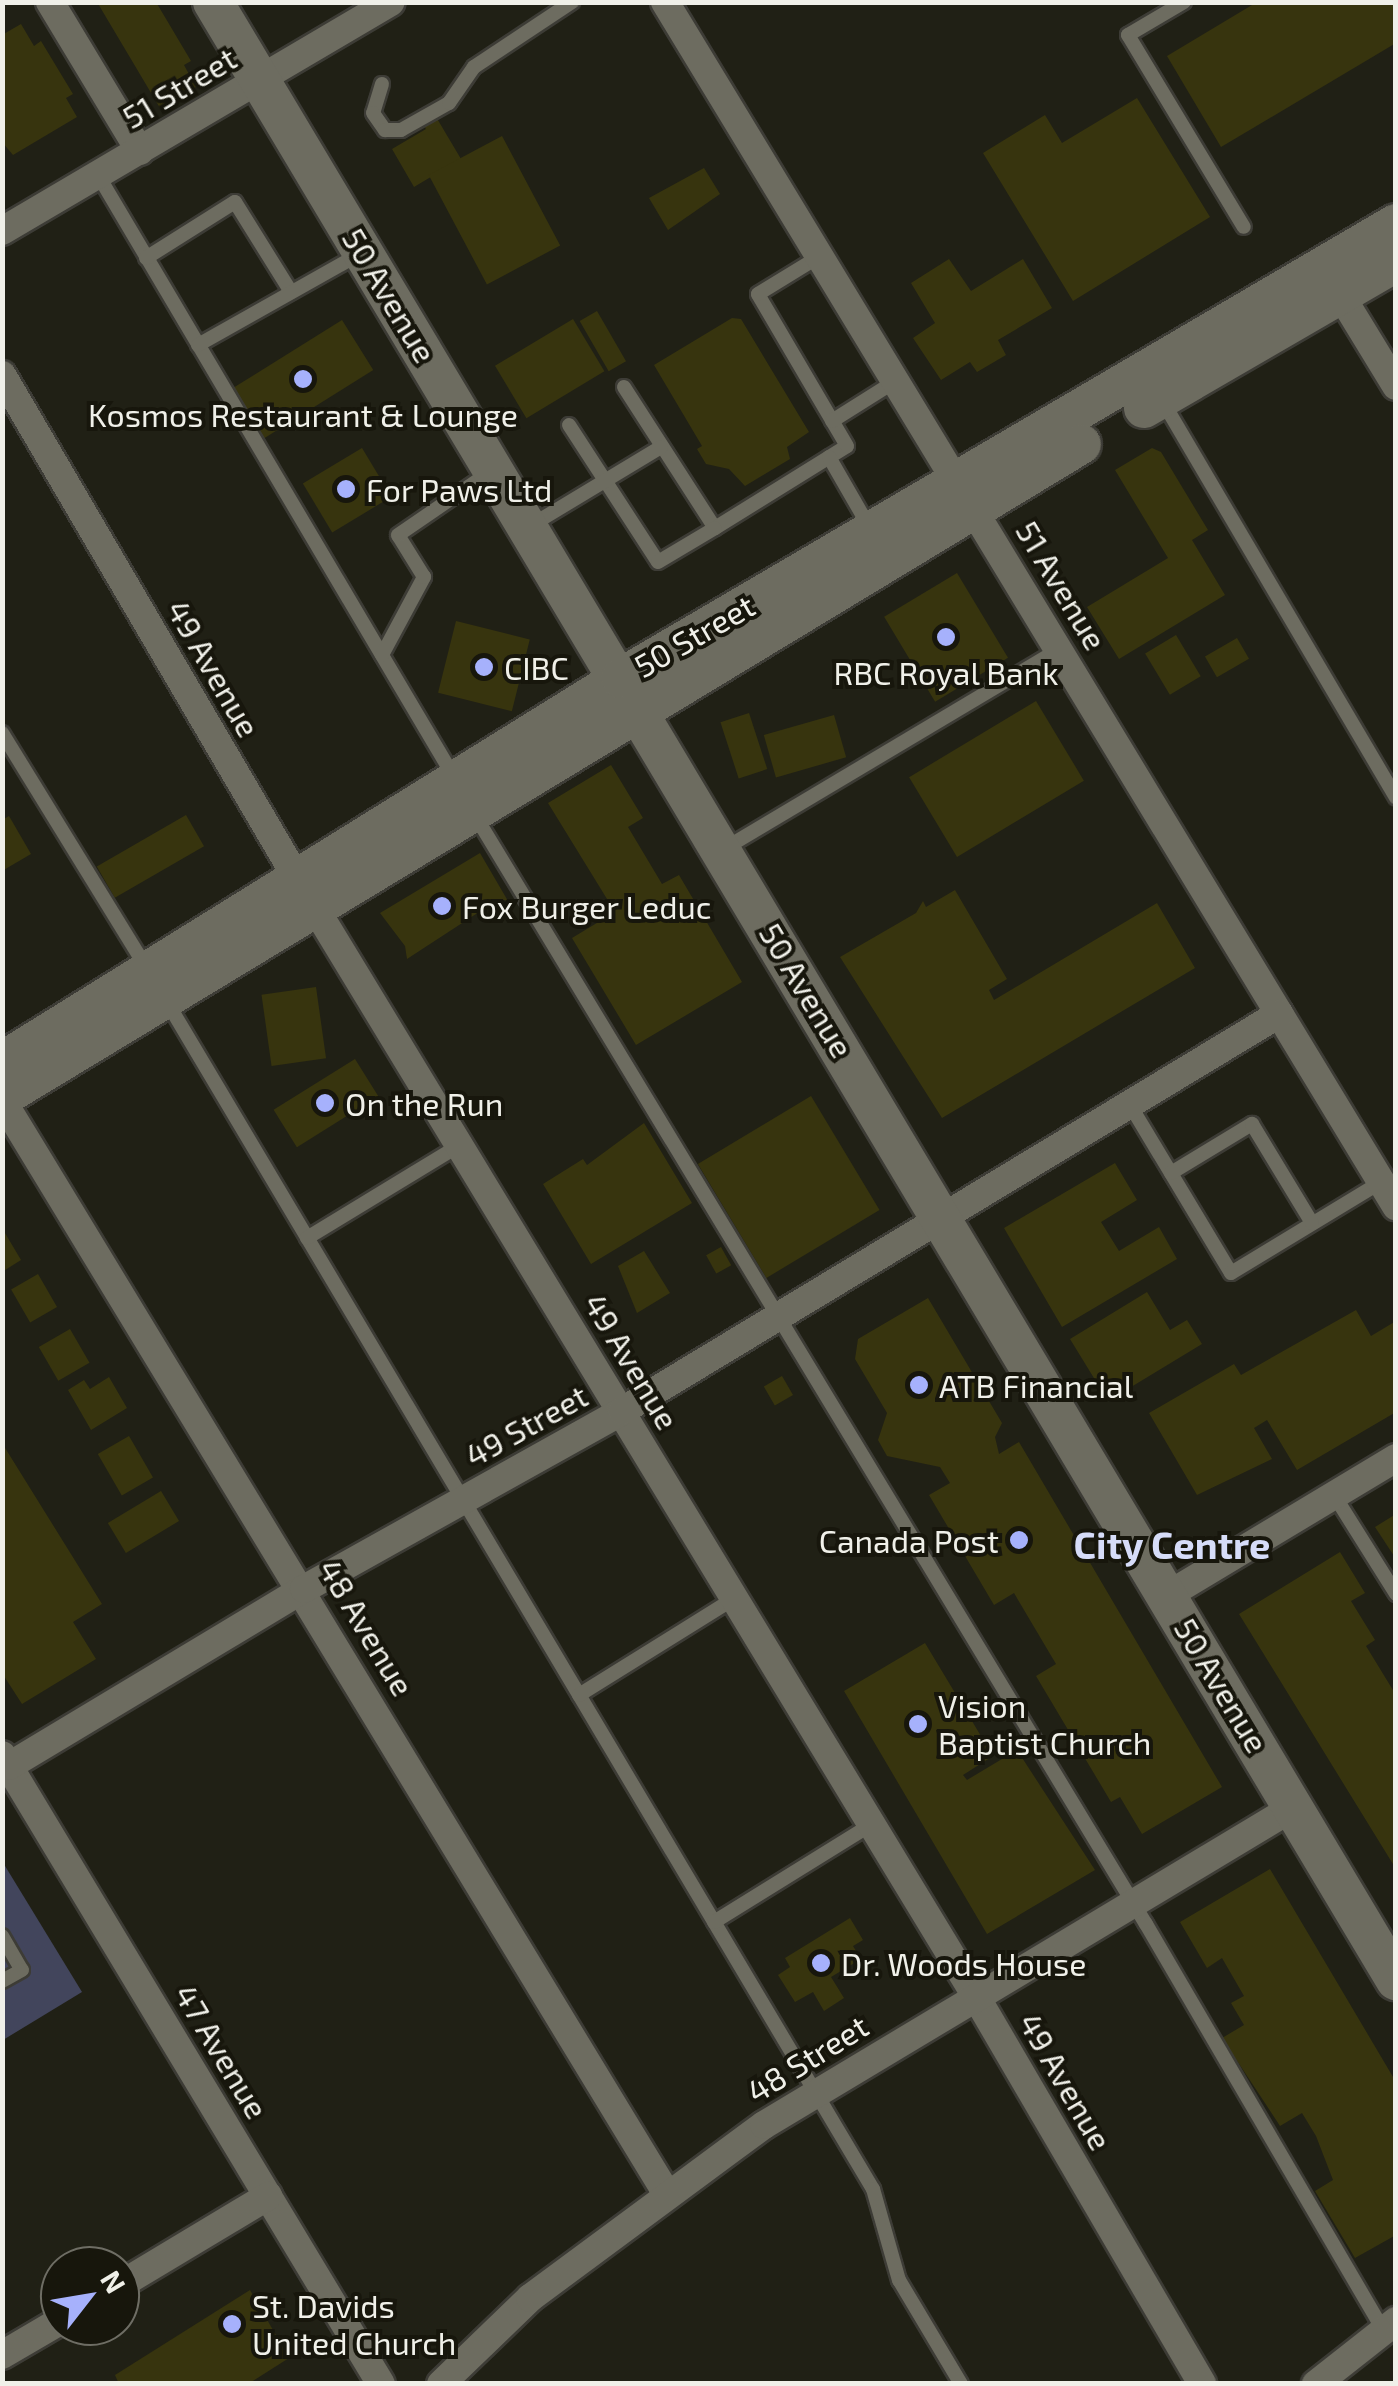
<!DOCTYPE html>
<html>
<head>
<meta charset="utf-8">
<style>
  body { margin:0 }
  #map { position:relative; width:1398px; height:2386px; overflow:hidden; background:#202015; font-family:"Exo 2",sans-serif }
  div>[style] { position:absolute }
  .green>* { inset:0; background:#42455c }
  .building>* { inset:0; background:#37340e; transform-origin:0 0 }
  .roads { filter:drop-shadow(2px 0 #3d3c36) drop-shadow(-2px 0 #3d3c36) drop-shadow(0 2px #3d3c36) drop-shadow(0 -2px #3d3c36) }
  .lane>* { height:14px; margin:-7px; padding:0 7px; transform-origin:7px; border-radius:7px; background:#6d6c60 }
  .street>* { height:28px; margin:-14px; padding:0 14px; transform-origin:14px; border-radius:14px; background:#6d6c60 }
  .secondary>* { height:40px; margin:-20px; padding:0 20px; transform-origin:20px; border-radius:20px; background:#6d6c60 }
  .dots>* { width:28px; height:28px; translate:-50% -50%; box-sizing:border-box; border:5px solid #17160c; border-radius:50% }
  span { translate:-50% -50%; white-space:nowrap; text-align:center; line-height:1.15; -webkit-text-stroke:8px #17160c; paint-order:stroke }
  .street-label { font-size:32px; color:#f0f0e9 }
  .poi-label { font-size:32px; color:#f0f0e9 }
  .left { translate:0 -50%; text-align:left }
  .right { translate:-100% -50%; text-align:right }
  .quarter-label { font-size:38px; color:#d6dcf8; font-weight:700 }
  .frame { position:absolute; inset:0; border:5px solid #f0f0e9; pointer-events:none }
  .north { position:absolute; left:40px; top:2246px; width:100px; height:100px; box-sizing:border-box; background:#17160c; border:2px solid #6e6d64; border-radius:50%; rotate:59deg; font-size:28px; font-weight:700; line-height:40px; text-align:center; color:#f0f0e9 }
  .north::after { content:''; display:block; margin:auto; width:35px; height:45px; background:#a6b1fc; clip-path:polygon(50% 0,100% 100%,50% 72%,0 100%) }
</style>
</head>
<body>
<div id="map">
  <div class="green">
    <div style="clip-path:polygon(2px 1861px,82px 1992px,3px 2040px,2px 2040px)"></div>
  </div>
  <div class="building">
    <div style="clip-path:polygon(97px 2px,156px 2px,191px 61px,184px 65px,196px 87px,160px 108px)"></div>
    <div style="clip-path:polygon(1257px 2px,1396px 2px,1396px 43px,1221px 147px,1167px 56px)"></div>
    <div style="clip-path:polygon(21px 24px,34px 46px,41px 41px,73px 94px,66px 98px,77px 117px,13px 155px,2px 142px,2px 35px)"></div>
    <div style="clip-path:polygon(1137px 98px,1210px 217px,1073px 301px,983px 153px,1045px 115px,1062px 143px)"></div>
    <div style="clip-path:polygon(429px 105px,461px 159px,414px 187px,392px 149px,426px 129px,416px 113px)"></div>
    <div style="left:502px;top:136px;width:124px;height:83px;rotate:62deg"></div>
    <div style="clip-path:polygon(704px 168px,720px 194px,668px 230px,649px 198px)"></div>
    <div style="clip-path:polygon(949px 259px,971px 291px,1023px 259px,1052px 308px,998px 340px,1006px 355px,977px 372px,970px 362px,941px 380px,913px 338px,935px 323px,911px 283px)"></div>
    <div style="left:597px;top:311px;width:58px;height:20px;rotate:60deg"></div>
    <div style="clip-path:polygon(732px 318px,741px 319px,809px 432px,787px 447px,790px 459px,745px 486px,729px 469px,706px 464px,697px 449px,702px 446px,654px 365px)"></div>
    <div style="left:573px;top:319px;width:61px;height:91px;rotate:59deg"></div>
    <div style="left:342px;top:320px;width:59px;height:129px;rotate:58deg"></div>
    <div style="left:362px;top:448px;width:57px;height:69px;rotate:59deg"></div>
    <div style="clip-path:polygon(1152px 448px,1161px 452px,1208px 530px,1192px 540px,1225px 595px,1119px 659px,1087px 607px,1168px 558px,1115px 470px)"></div>
    <div style="left:957px;top:573px;width:99px;height:85px;rotate:59deg"></div>
    <div style="left:456px;top:621px;width:76px;height:74px;rotate:14deg"></div>
    <div style="left:1176px;top:635px;width:48px;height:36px;rotate:59deg"></div>
    <div style="left:1237px;top:638px;width:24px;height:37px;rotate:60deg"></div>
    <div style="left:1036px;top:701px;width:93px;height:148px;rotate:59deg"></div>
    <div style="left:749px;top:713px;width:59px;height:30px;rotate:72deg"></div>
    <div style="left:834px;top:715px;width:44px;height:73px;rotate:74deg"></div>
    <div style="clip-path:polygon(611px 765px,643px 818px,628px 827px,662px 884px,679px 875px,742px 982px,636px 1045px,572px 938px,615px 912px,548px 803px)"></div>
    <div style="left:186px;top:815px;width:36px;height:103px;rotate:60deg"></div>
    <div style="clip-path:polygon(9px 816px,31px 854px,2px 871px,2px 820px)"></div>
    <div style="clip-path:polygon(480px 853px,508px 901px,499px 899px,407px 959px,405px 946px,380px 913px)"></div>
    <div style="clip-path:polygon(955px 890px,1007px 979px,989px 990px,994px 1000px,1157px 903px,1195px 968px,942px 1118px,840px 957px,916px 913px,923px 901px,926px 907px)"></div>
    <div style="left:316px;top:987px;width:72px;height:55px;rotate:82deg"></div>
    <div style="left:355px;top:1059px;width:44px;height:96px;rotate:58deg"></div>
    <div style="left:811px;top:1096px;width:133px;height:132px;rotate:59deg"></div>
    <div style="clip-path:polygon(644px 1123px,692px 1203px,591px 1264px,543px 1184px,583px 1159px,587px 1165px)"></div>
    <div style="clip-path:polygon(1115px 1163px,1137px 1200px,1101px 1222px,1119px 1251px,1159px 1227px,1177px 1259px,1062px 1327px,1004px 1228px)"></div>
    <div style="clip-path:polygon(2px 1228px,21px 1260px,2px 1272px)"></div>
    <div style="left:721px;top:1247px;width:21px;height:17px;rotate:61deg"></div>
    <div style="clip-path:polygon(644px 1251px,670px 1293px,637px 1313px,618px 1266px)"></div>
    <div style="left:38px;top:1274px;width:38px;height:31px;rotate:60deg"></div>
    <div style="clip-path:polygon(1147px 1292px,1170px 1330px,1187px 1320px,1202px 1344px,1108px 1401px,1070px 1339px)"></div>
    <div style="clip-path:polygon(928px 1298px,1002px 1423px,995px 1437px,999px 1454px,1019px 1442px,1222px 1787px,1142px 1834px,1120px 1797px,1111px 1802px,1036px 1676px,1056px 1664px,1014px 1593px,994px 1605px,929px 1495px,950px 1483px,940px 1467px,887px 1456px,878px 1440px,887px 1413px,855px 1359px,858px 1339px)"></div>
    <div style="clip-path:polygon(1356px 1310px,1371px 1336px,1396px 1321px,1396px 1412px,1297px 1470px,1267px 1420px,1254px 1428px,1272px 1459px,1197px 1495px,1149px 1413px,1234px 1364px,1241px 1375px)"></div>
    <div style="left:70px;top:1329px;width:39px;height:36px;rotate:60deg"></div>
    <div style="left:782px;top:1376px;width:22px;height:21px;rotate:60deg"></div>
    <div style="clip-path:polygon(109px 1377px,127px 1408px,91px 1430px,68px 1390px,84px 1380px,90px 1389px)"></div>
    <div style="left:129px;top:1436px;width:48px;height:36px;rotate:60deg"></div>
    <div style="clip-path:polygon(2px 1443px,102px 1604px,73px 1622px,96px 1659px,22px 1704px,2px 1673px)"></div>
    <div style="left:161px;top:1491px;width:35px;height:62px;rotate:59deg"></div>
    <div style="clip-path:polygon(1396px 1514px,1396px 1559px,1375px 1527px)"></div>
    <div style="clip-path:polygon(1340px 1552px,1365px 1593px,1351px 1601px,1375px 1640px,1366px 1646px,1396px 1695px,1396px 1869px,1239px 1614px)"></div>
    <div style="clip-path:polygon(925px 1643px,993px 1756px,963px 1775px,967px 1780px,1017px 1750px,1095px 1870px,987px 1934px,844px 1691px)"></div>
    <div style="clip-path:polygon(1270px 1869px,1396px 2082px,1396px 2235px,1355px 2258px,1315px 2191px,1333px 2180px,1316px 2136px,1302px 2113px,1280px 2126px,1222px 2038px,1244px 2025px,1231px 2003px,1244px 1996px,1222px 1958px,1207px 1968px,1180px 1922px)"></div>
    <div style="clip-path:polygon(850px 1918px,863px 1940px,853px 1946px,861px 1959px,831px 1977px,844px 1998px,824px 2011px,813px 1992px,795px 2002px,778px 1975px,790px 1967px,785px 1958px)"></div>
    <div style="clip-path:polygon(250px 2290px,289px 2358px,248px 2384px,119px 2384px,115px 2375px)"></div>
  </div>
  <div class="roads">
    <div class="lane">
      <div style="left:1184px;top:2px;width:65px;rotate:149.5deg"></div>
      <div style="left:1128px;top:35px;width:224px;rotate:58.9deg"></div>
      <div style="left:382px;top:84px;width:30px;rotate:107deg"></div>
      <div style="left:373px;top:113px;width:21px;rotate:55deg"></div>
      <div style="left:385px;top:130px;width:16px"></div>
      <div style="left:401px;top:130px;width:55px;rotate:-29.4deg"></div>
      <div style="left:449px;top:103px;width:44px;rotate:-55.2deg"></div>
      <div style="left:474px;top:67px;width:118px;rotate:-33.6deg"></div>
      <div style="left:98px;top:175px;width:699px;rotate:59.4deg"></div>
      <div style="left:146px;top:258px;width:105px;rotate:-32.2deg"></div>
      <div style="left:235px;top:202px;width:106px;rotate:58.1deg"></div>
      <div style="left:198px;top:345px;width:184px;rotate:-29.4deg"></div>
      <div style="left:624px;top:387px;width:168px;rotate:57.2deg"></div>
      <div style="left:715px;top:528px;width:155px;rotate:-31.8deg"></div>
      <div style="left:847px;top:446px;width:176px;rotate:-120.4deg"></div>
      <div style="left:758px;top:294px;width:73px;rotate:-31.5deg"></div>
      <div style="left:1163px;top:402px;width:459px;rotate:59.5deg"></div>
      <div style="left:832px;top:421px;width:77px;rotate:-32.2deg"></div>
      <div style="left:569px;top:425px;width:163px;rotate:57deg"></div>
      <div style="left:658px;top:562px;width:66px;rotate:-30.8deg"></div>
      <div style="left:829px;top:457px;width:84px;rotate:60.1deg"></div>
      <div style="left:530px;top:526px;width:153px;rotate:-31.1deg"></div>
      <div style="left:382px;top:655px;width:89px;rotate:-61.7deg"></div>
      <div style="left:424px;top:577px;width:49px;rotate:-121.8deg"></div>
      <div style="left:398px;top:535px;width:112px;rotate:-34.4deg"></div>
      <div style="left:2px;top:733px;width:275px;rotate:58.4deg"></div>
      <div style="left:476px;top:817px;width:1294px;rotate:58.82deg"></div>
      <div style="left:1146px;top:1924px;width:470px;rotate:59.7deg"></div>
      <div style="left:724px;top:849px;width:391px;rotate:-30.8deg"></div>
      <div style="left:167px;top:1002px;width:1381px;rotate:59.26deg"></div>
      <div style="left:873px;top:2189px;width:95px;rotate:74.1deg"></div>
      <div style="left:899px;top:2280px;width:121px;rotate:59.2deg"></div>
      <div style="left:1130px;top:1105px;width:196px;rotate:59deg"></div>
      <div style="left:1231px;top:1273px;width:175px;rotate:-31.2deg"></div>
      <div style="left:1171px;top:1173px;width:95px;rotate:-31.2deg"></div>
      <div style="left:1252px;top:1124px;width:116px;rotate:58.8deg"></div>
      <div style="left:307px;top:1238px;width:179px;rotate:-31.3deg"></div>
      <div style="left:1334px;top:1495px;width:117px;rotate:57.9deg"></div>
      <div style="left:579px;top:1695px;width:184px;rotate:-31.9deg"></div>
      <div style="left:714px;top:1922px;width:186px;rotate:-31.8deg"></div>
      <div style="left:2px;top:1936px;width:39px;rotate:60deg"></div>
      <div style="left:22px;top:1970px;width:23px;rotate:151deg"></div>
    </div>
    <div class="street">
      <div style="left:50px;top:2px;width:174px;rotate:58.9deg"></div>
      <div style="left:665px;top:2px;width:1409px;rotate:58.74deg"></div>
      <div style="left:2px;top:231px;width:451px;rotate:-30.5deg"></div>
      <div style="left:1332px;top:281px;width:123px;rotate:58.6deg"></div>
      <div style="left:2px;top:375px;width:585px;rotate:59.62deg"></div>
      <div style="left:298px;top:880px;width:1304px;rotate:58.73deg"></div>
      <div style="left:975px;top:1995px;width:450px;rotate:59.7deg"></div>
      <div style="left:2px;top:1100px;width:1280px;rotate:58.71deg"></div>
      <div style="left:1168px;top:1595px;width:266px;rotate:-31deg"></div>
      <div style="left:2px;top:1755px;width:734px;rotate:58.93deg"></div>
      <div style="left:9px;top:1766px;width:344px;rotate:-31deg"></div>
      <div style="left:304px;top:1589px;width:364px;rotate:-29.2deg"></div>
      <div style="left:622px;top:1411px;width:768px;rotate:-31.14deg"></div>
      <div style="left:120px;top:2285px;width:173px;rotate:-31deg"></div>
      <div style="left:2px;top:2355px;width:67px;rotate:-30.4deg"></div>
      <div style="left:441px;top:2384px;width:124px;rotate:-44deg"></div>
      <div style="left:530px;top:2298px;width:291px;rotate:-36.5deg"></div>
      <div style="left:764px;top:2125px;width:618px;rotate:-30.96deg"></div>
      <div style="left:1316px;top:2384px;width:102px;rotate:-38.2deg"></div>
    </div>
    <div class="secondary">
      <div style="left:213px;top:2px;width:2305px;rotate:59.12deg"></div>
      <div style="left:1144px;top:408px;width:291px;rotate:-30.1deg"></div>
      <div style="left:2px;top:1062px;width:728px;rotate:-31.81deg"></div>
      <div style="left:621px;top:678px;width:898px;rotate:-30.36deg"></div>
      <div style="left:2px;top:1097px;width:1261px;rotate:-31.18deg"></div>
    </div>
  </div>
  <div class="dots">
    <div style="left:303px;top:379px;background:#a6b1fc"></div>
    <div style="left:346px;top:489px;background:#a6b1fc"></div>
    <div style="left:946px;top:637px;background:#a6b1fc"></div>
    <div style="left:484px;top:667px;background:#a6b1fc"></div>
    <div style="left:442px;top:906px;background:#a6b1fc"></div>
    <div style="left:325px;top:1103px;background:#a6b1fc"></div>
    <div style="left:919px;top:1385px;background:#a6b1fc"></div>
    <div style="left:1019px;top:1540px;background:#a6b1fc"></div>
    <div style="left:918px;top:1724px;background:#a6b1fc"></div>
    <div style="left:821px;top:1963px;background:#a6b1fc"></div>
    <div style="left:232px;top:2324px;background:#a6b1fc"></div>
  </div>
  <div class="street-label">
    <span style="left:179px;top:87px;rotate:-31deg">51 Street</span>
    <span style="left:390px;top:295px;rotate:59deg">50 Avenue</span>
    <span style="left:1062px;top:585px;rotate:59deg">51 Avenue</span>
    <span style="left:694px;top:635px;rotate:-30deg">50 Street</span>
    <span style="left:214px;top:668px;rotate:60deg">49 Avenue</span>
    <span style="left:807px;top:990px;rotate:59deg">50 Avenue</span>
    <span style="left:632px;top:1361px;rotate:59deg">49 Avenue</span>
    <span style="left:526px;top:1425px;rotate:-29deg">49 Street</span>
    <span style="left:367px;top:1627px;rotate:59deg">48 Avenue</span>
    <span style="left:1222px;top:1685px;rotate:59deg">50 Avenue</span>
    <span style="left:222px;top:2051px;rotate:59deg">47 Avenue</span>
    <span style="left:807px;top:2058px;rotate:-32deg">48 Street</span>
    <span style="left:1066px;top:2081px;rotate:60deg">49 Avenue</span>
  </div>
  <div class="poi-label">
    <span style="left:303px;top:414px">Kosmos Restaurant &amp; Lounge</span>
    <span class="left" style="left:366px;top:489px">For Paws Ltd</span>
    <span class="left" style="left:504px;top:667px">CIBC</span>
    <span style="left:946px;top:672px">RBC Royal Bank</span>
    <span class="left" style="left:462px;top:906px">Fox Burger Leduc</span>
    <span class="left" style="left:345px;top:1103px">On the Run</span>
    <span class="left" style="left:939px;top:1385px">ATB Financial</span>
    <span class="right" style="left:999px;top:1540px">Canada Post</span>
    <span class="left" style="left:938px;top:1724px">Vision<br>Baptist Church</span>
    <span class="left" style="left:841px;top:1963px">Dr. Woods House</span>
    <span class="left" style="left:252px;top:2324px">St. Davids<br>United Church</span>
  </div>
  <div class="quarter-label">
    <span style="left:1172px;top:1545px">City Centre</span>
  </div>
  <div class="frame"></div>
  <div class="north">N</div>
</div>
</body>
</html>
